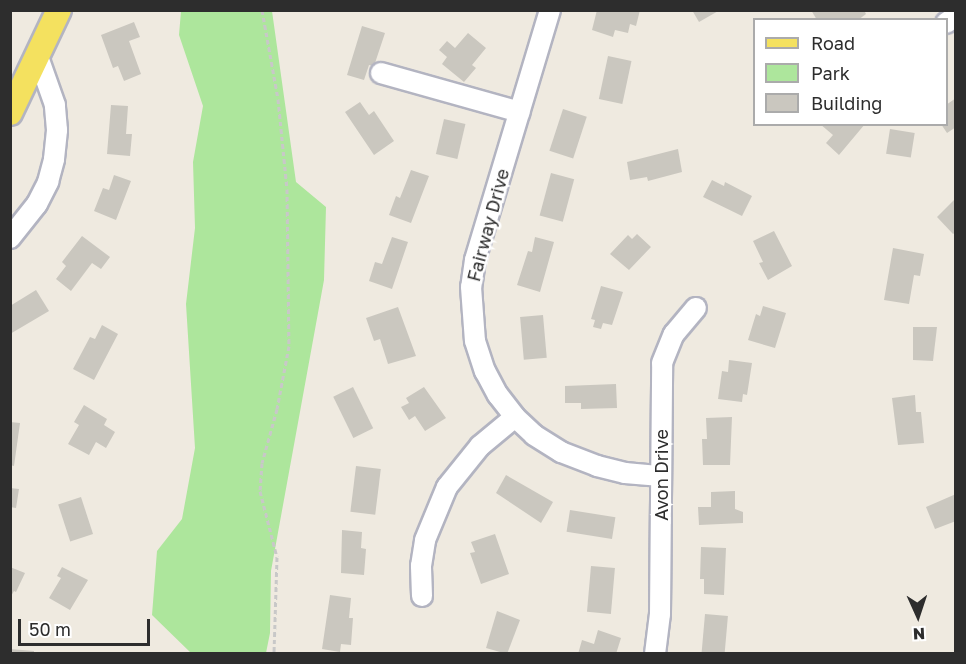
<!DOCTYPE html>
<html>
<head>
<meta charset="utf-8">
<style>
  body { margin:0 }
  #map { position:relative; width:966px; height:664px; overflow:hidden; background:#efeae0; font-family:"Golos Text",sans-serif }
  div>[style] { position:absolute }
  .green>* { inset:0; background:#ade69c }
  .building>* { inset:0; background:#cac7bf; transform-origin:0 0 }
  .path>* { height:3px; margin-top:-1.5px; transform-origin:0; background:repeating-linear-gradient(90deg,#c8c8c8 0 4.5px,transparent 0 7.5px) }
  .roads { filter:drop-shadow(2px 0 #b3b4c1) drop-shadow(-2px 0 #b3b4c1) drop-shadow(0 2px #b3b4c1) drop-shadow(0 -2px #b3b4c1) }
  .minor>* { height:20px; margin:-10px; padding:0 10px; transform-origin:10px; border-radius:10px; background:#fff }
  .major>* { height:24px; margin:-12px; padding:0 12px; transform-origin:12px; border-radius:12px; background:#f4e15f }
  span { translate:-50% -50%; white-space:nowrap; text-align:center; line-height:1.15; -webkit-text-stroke:5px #fff; paint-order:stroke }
  .street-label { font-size:18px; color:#2d2d2d }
  .frame { position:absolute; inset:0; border:12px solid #2d2d2d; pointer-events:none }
  .legend { position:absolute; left:753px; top:18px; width:195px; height:108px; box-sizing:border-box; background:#fff; border:2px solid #ababab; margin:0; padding:8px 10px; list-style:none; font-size:18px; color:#2d2d2d }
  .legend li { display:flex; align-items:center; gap:12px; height:30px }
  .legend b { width:30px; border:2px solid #ababab }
  .north { position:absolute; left:888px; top:586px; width:60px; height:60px; -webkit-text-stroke:4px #fff; paint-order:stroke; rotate:177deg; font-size:16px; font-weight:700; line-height:24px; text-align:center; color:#2d2d2d }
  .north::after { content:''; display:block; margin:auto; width:21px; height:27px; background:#2d2d2d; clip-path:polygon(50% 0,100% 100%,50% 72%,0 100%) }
  .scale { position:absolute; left:18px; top:619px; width:132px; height:27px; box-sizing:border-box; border:3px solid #2d2d2d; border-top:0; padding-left:8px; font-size:18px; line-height:21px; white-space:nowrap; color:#2d2d2d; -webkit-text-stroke:4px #fff; paint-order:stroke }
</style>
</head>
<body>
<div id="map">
  <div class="green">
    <div style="clip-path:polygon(181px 11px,272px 11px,296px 182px,326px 207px,324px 280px,271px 571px,270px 633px,266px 653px,191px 653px,152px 615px,157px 551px,182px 519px,195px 448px,186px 304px,195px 228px,193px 162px,203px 106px,179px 35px)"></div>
  </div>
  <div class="building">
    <div style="clip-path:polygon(597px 10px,640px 10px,636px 26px,630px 24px,628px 33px,615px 30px,613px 37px,592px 30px)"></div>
    <div style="clip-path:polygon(692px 10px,720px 10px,699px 22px)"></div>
    <div style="clip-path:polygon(811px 10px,864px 10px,866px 14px,858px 20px,817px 20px)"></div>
    <div style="clip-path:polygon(134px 22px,140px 37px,129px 41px,141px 74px,124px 81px,118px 66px,113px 68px,101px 35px)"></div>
    <div style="clip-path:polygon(362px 26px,385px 33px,374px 66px,369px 65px,364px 80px,347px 75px)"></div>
    <div style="clip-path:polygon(468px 33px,486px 48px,472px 65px,476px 68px,464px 82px,442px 64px,447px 57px,439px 50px,447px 41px,455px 48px)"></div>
    <div style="left:608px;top:56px;width:24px;height:44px;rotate:12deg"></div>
    <div style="clip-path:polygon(956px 98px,956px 127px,947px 133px,941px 124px,946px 124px,946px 105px)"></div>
    <div style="clip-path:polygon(360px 102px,369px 115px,374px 111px,394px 141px,374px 155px,345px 112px)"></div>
    <div style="clip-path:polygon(111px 105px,128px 106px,126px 134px,132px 134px,130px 156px,107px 154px)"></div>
    <div style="left:563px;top:109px;width:25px;height:44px;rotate:18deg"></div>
    <div style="left:444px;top:119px;width:22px;height:36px;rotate:13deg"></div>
    <div style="clip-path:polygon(820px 124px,865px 124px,839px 155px,826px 143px,833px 135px)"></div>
    <div style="left:890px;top:129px;width:25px;height:25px;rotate:9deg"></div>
    <div style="clip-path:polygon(678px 149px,682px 172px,648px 181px,647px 177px,630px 180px,627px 162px)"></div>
    <div style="clip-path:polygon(411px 170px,429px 176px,411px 223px,389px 215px,396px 196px,400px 198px)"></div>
    <div style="left:551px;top:173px;width:24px;height:44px;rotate:15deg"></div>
    <div style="clip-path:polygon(114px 175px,131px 181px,116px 220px,94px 211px,103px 188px,109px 190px)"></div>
    <div style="clip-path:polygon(712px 180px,724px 186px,725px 182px,752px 196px,742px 216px,703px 197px)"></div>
    <div style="clip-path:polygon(956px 198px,956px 232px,953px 234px,937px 217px)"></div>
    <div style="clip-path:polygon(774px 231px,792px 266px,768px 280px,759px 263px,763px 262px,753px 241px)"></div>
    <div style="clip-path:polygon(637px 234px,651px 247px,629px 270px,610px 254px,628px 235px,632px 239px)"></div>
    <div style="clip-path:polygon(82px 236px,110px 257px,101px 269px,92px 263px,71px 291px,56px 279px,66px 266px,62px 262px)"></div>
    <div style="clip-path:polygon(392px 237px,408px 242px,392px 289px,369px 281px,375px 262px,382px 264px)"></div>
    <div style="clip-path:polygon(535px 237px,554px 242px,540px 292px,517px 285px,528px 251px,532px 252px)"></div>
    <div style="clip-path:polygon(893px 248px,924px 254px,920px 276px,914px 275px,909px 304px,884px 300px)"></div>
    <div style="clip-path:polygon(601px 286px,623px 292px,612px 325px,603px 323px,601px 329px,593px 327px,595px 320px,591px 319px)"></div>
    <div style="clip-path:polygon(36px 290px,49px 311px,10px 334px,10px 306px)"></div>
    <div style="clip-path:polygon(763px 306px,786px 313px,775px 348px,748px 340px,756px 314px,760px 316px)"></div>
    <div style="clip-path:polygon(398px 307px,416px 356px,388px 364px,380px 339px,374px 341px,366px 318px)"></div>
    <div style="left:543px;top:315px;width:43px;height:23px;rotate:85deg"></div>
    <div style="clip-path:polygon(102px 325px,118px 334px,94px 380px,73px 369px,90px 337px,95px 339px)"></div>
    <div style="clip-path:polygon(913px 327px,937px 327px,933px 361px,913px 360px)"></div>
    <div style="clip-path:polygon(729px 360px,752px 363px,747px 395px,743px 394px,742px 402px,718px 399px,722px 371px,728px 372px)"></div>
    <div style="clip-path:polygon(616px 384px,617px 408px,581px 409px,581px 403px,565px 403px,565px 386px)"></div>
    <div style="left:353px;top:387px;width:46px;height:22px;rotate:64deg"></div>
    <div style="clip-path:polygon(424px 387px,446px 418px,425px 431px,415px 416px,409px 420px,401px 407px,409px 403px,406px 398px)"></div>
    <div style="clip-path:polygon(915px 395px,916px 412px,921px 412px,924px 443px,898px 445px,892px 398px)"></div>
    <div style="clip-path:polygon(84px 405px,107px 419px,104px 425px,115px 432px,106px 448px,96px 442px,89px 455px,68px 444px,79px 425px,74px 422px)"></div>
    <div style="clip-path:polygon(732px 417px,730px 465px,703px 465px,702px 439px,707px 439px,706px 418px)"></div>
    <div style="clip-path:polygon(10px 422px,20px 423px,14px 466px,10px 465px)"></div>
    <div style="left:356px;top:466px;width:25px;height:46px;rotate:7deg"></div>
    <div style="clip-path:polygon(506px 475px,553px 502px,541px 523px,496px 493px)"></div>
    <div style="clip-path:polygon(10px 488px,19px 489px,16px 508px,10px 507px)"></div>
    <div style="clip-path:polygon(735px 491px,735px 509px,743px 512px,743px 523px,699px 525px,698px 507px,711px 507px,711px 492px)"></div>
    <div style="clip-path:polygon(956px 494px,956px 521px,935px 529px,926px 507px)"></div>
    <div style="left:81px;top:497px;width:39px;height:24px;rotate:72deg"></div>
    <div style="left:570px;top:510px;width:46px;height:22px;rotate:9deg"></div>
    <div style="clip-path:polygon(342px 530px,362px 532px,361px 548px,366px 549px,364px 575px,341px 573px)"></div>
    <div style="clip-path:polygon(495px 534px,509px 574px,481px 584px,470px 553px,475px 552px,471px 542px)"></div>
    <div style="clip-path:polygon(701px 547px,726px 548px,724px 595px,704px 594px,704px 579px,700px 579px)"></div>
    <div style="left:591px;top:566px;width:24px;height:46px;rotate:5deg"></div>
    <div style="clip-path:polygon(10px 567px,25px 573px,16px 592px,14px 591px,10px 598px)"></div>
    <div style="clip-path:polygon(62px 567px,88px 580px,70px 610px,49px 598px,61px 578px,57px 576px)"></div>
    <div style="clip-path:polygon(330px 595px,351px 598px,349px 618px,353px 618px,351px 645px,341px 644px,340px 652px,322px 649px)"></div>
    <div style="clip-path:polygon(497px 611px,520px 620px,507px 654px,486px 648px)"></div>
    <div style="left:705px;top:614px;width:23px;height:40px;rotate:5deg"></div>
    <div style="clip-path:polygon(598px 630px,621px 638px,616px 654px,578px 654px,582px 640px,594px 644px)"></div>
    <div style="clip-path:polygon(10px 649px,34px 651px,34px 654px,10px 654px)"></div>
  </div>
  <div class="path">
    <div style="left:262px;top:10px;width:90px;rotate:79.8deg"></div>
    <div style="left:278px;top:99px;width:90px;rotate:84.3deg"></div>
    <div style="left:287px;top:189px;width:157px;rotate:89.3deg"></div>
    <div style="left:289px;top:346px;width:64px;rotate:100.8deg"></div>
    <div style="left:277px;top:409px;width:56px;rotate:105.5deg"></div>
    <div style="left:262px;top:463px;width:28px;rotate:94deg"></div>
    <div style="left:260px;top:491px;width:68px;rotate:75.6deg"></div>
    <div style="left:277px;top:557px;width:97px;rotate:91.8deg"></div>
  </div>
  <div class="roads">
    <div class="minor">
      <div style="left:550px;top:10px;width:261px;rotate:106.7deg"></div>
      <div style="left:475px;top:260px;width:27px;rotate:98deg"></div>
      <div style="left:471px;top:287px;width:54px;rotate:85.8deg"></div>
      <div style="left:475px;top:341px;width:32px;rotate:72deg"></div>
      <div style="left:485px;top:371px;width:27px;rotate:62deg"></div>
      <div style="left:498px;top:395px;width:28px;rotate:52deg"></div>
      <div style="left:515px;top:417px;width:26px;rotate:43deg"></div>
      <div style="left:534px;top:435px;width:32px;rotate:32deg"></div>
      <div style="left:561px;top:452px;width:39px;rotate:21deg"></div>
      <div style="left:597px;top:466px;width:29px;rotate:14deg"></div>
      <div style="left:625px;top:473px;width:36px;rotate:5deg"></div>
      <div style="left:946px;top:23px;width:12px;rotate:-35deg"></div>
      <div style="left:381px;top:73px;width:144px;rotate:15.7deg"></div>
      <div style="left:10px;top:238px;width:43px;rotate:-51.5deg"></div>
      <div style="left:37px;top:204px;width:25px;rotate:-63deg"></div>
      <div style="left:48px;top:182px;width:24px;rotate:-75deg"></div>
      <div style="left:54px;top:159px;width:29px;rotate:-84deg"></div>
      <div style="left:57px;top:130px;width:25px;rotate:-95deg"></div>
      <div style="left:55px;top:105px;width:51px;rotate:-109.5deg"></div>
      <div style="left:422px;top:596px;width:30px;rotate:-92deg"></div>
      <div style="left:421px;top:566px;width:26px;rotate:-81deg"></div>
      <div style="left:425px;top:540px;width:57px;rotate:-67.5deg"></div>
      <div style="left:447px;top:487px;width:53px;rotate:-51.2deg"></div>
      <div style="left:480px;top:446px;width:45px;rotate:-39.6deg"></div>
      <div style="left:655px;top:654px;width:40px;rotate:-82.9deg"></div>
      <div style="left:660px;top:614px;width:251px;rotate:-89.5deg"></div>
      <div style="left:662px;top:363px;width:31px;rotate:-68deg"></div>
      <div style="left:674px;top:334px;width:34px;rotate:-50deg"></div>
    </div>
    <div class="major">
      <div style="left:10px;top:113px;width:114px;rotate:-64.6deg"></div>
    </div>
  </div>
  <div class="street-label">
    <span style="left:488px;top:225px;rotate:-75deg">Fairway Drive</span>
    <span style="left:661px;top:475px;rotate:-90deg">Avon Drive</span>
  </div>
  <div class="frame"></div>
  <ul class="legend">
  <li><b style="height:8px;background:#f4e15f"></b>Road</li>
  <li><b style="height:16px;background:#ade69c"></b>Park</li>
  <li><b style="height:16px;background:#cac7bf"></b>Building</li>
  </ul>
  <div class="north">N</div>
  <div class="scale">50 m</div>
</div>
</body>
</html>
